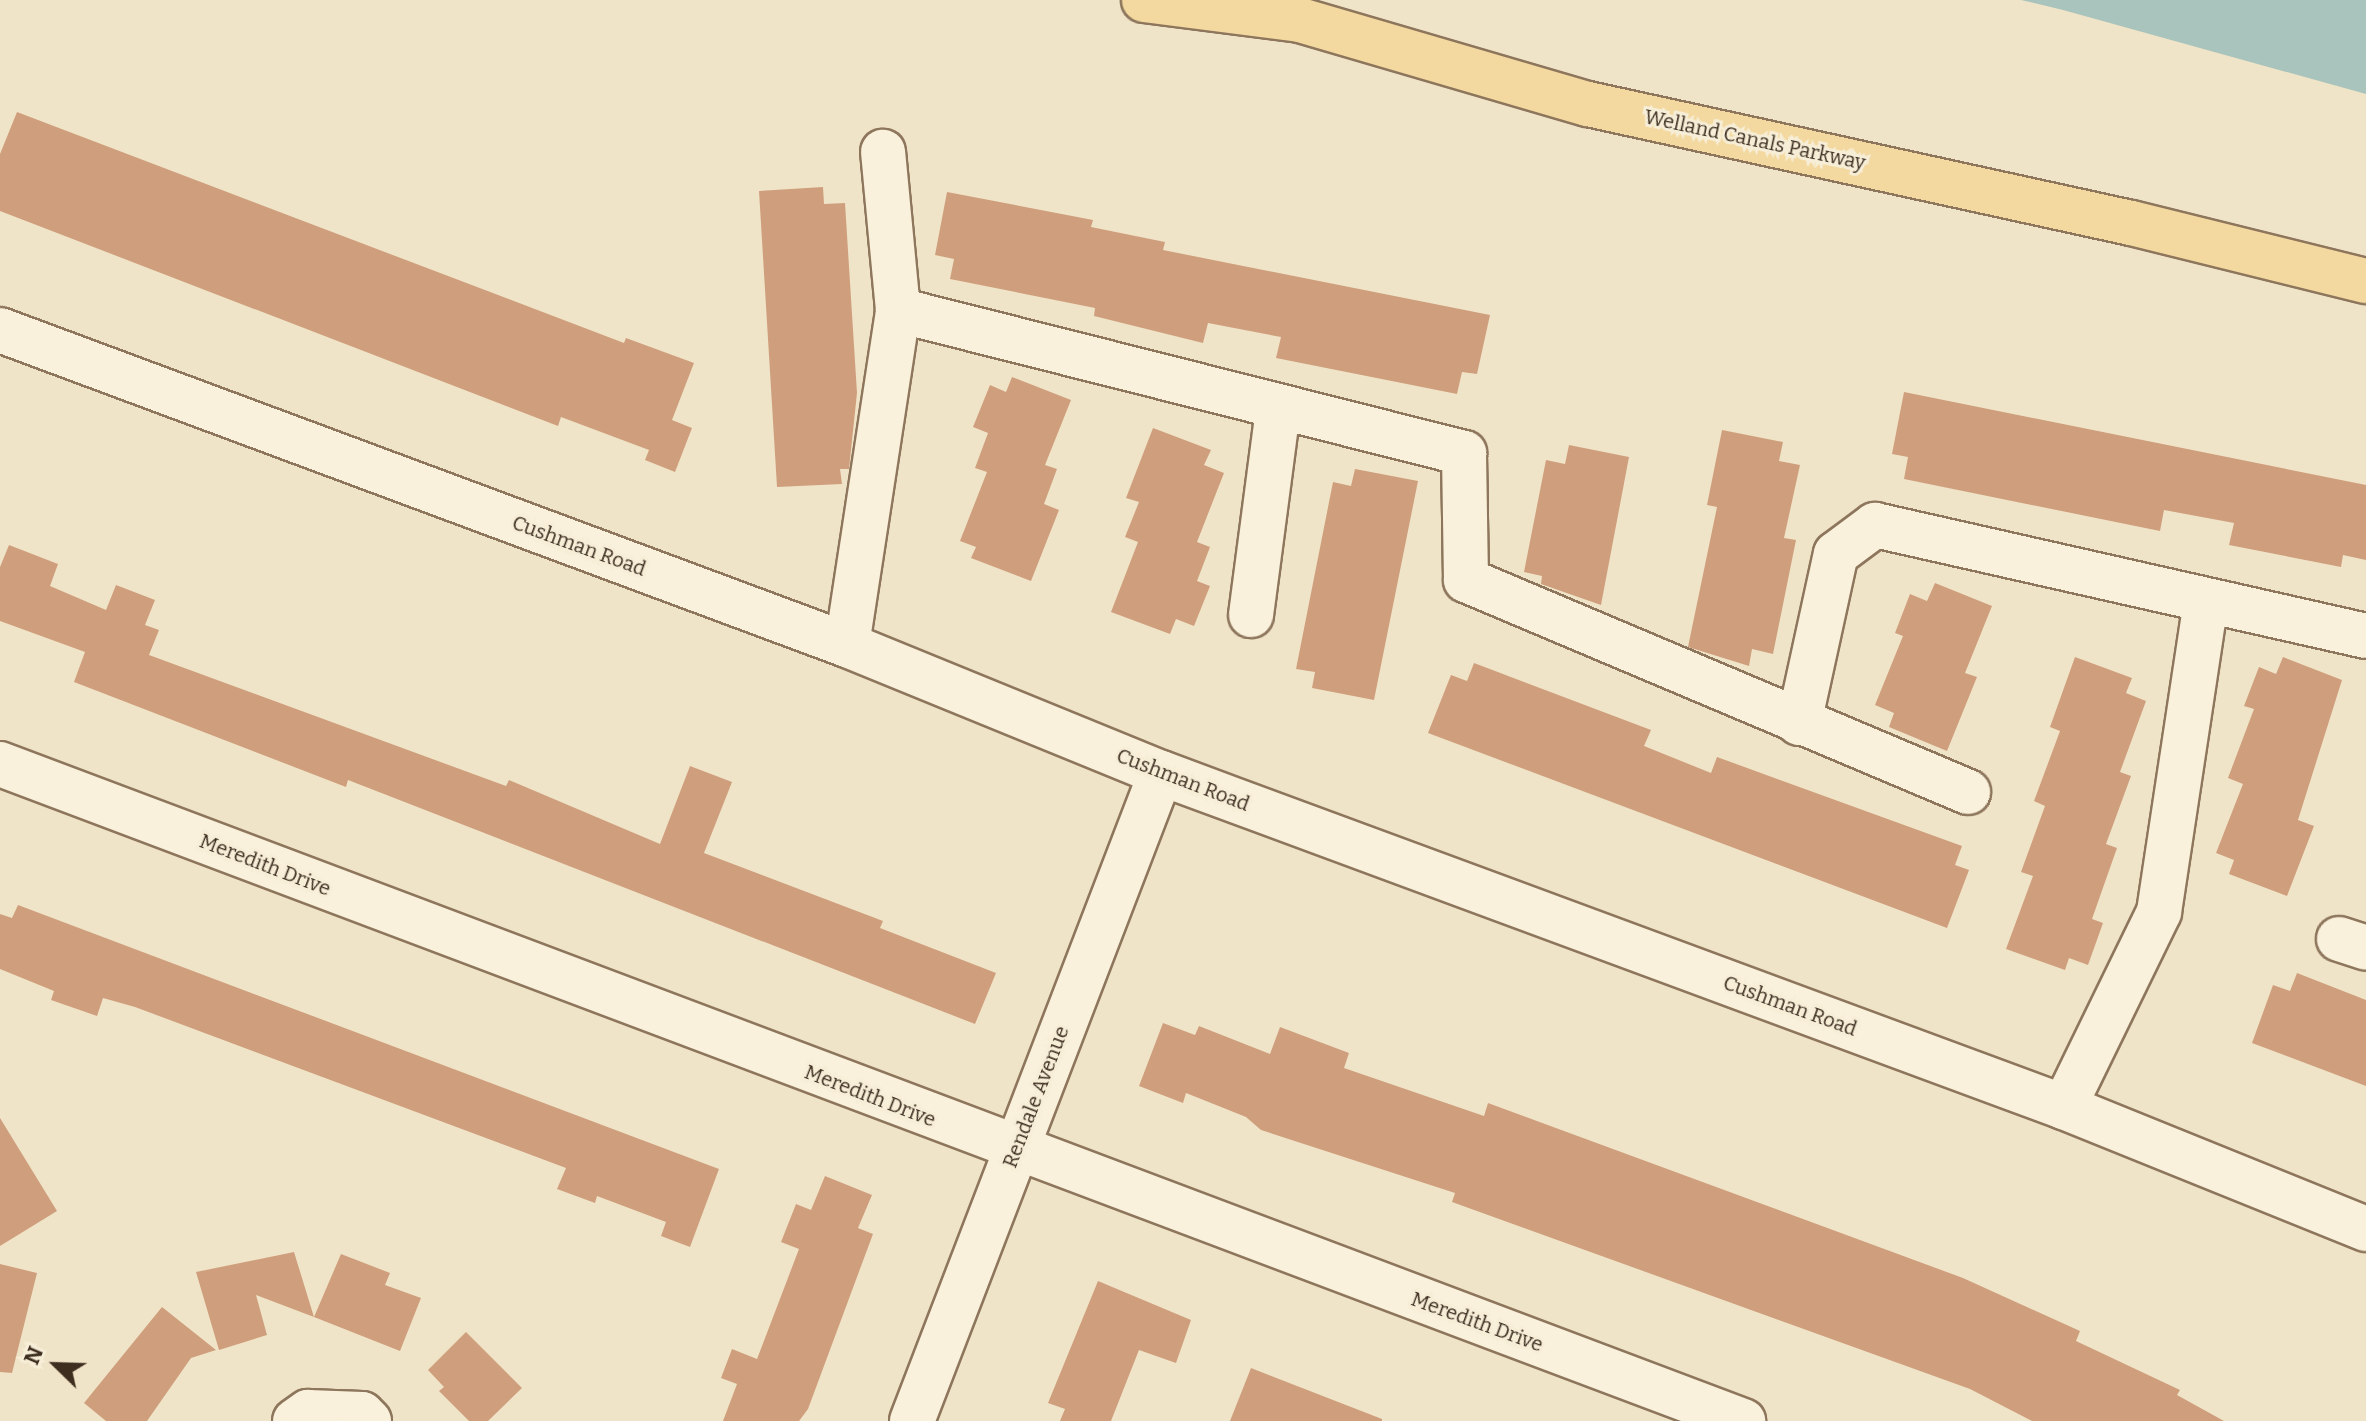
<!DOCTYPE html>
<html>
<head>
<meta charset="utf-8">
<style>
  body { margin:0 }
  #map { position:relative; width:2366px; height:1421px; overflow:hidden; background:#f0e4c8; font-family:Bitter,serif }
  div>[style] { position:absolute }
  .water>* { inset:0; background:#a9c4bc }
  .building>* { inset:0; background:#cf9f7d }
  .roads { filter:drop-shadow(2px 0 #8d765c) drop-shadow(-2px 0 #8d765c) drop-shadow(0 2px #8d765c) drop-shadow(0 -2px #8d765c) }
  .minor>* { height:44px; margin:-22px; padding:0 22px; transform-origin:22px; border-radius:22px; background:#faf1dc }
  .major>* { height:44px; margin:-22px; padding:0 22px; transform-origin:22px; border-radius:22px; background:#f3d9a0 }
  span { translate:-50% -50%; white-space:nowrap; text-align:center; line-height:1.15; -webkit-text-stroke:6px #f7eed8; paint-order:stroke }
  .street-label { font-size:20px; color:#3d2e20 }
  .north { position:absolute; left:16px; top:1325px; width:80px; height:80px; -webkit-text-stroke:6px #f7eed8; paint-order:stroke; rotate:293deg; font-size:22px; font-weight:700; line-height:32px; text-align:center; color:#3d2e20 }
  .north::after { content:''; display:block; margin:auto; width:28px; height:36px; background:#3d2e20; clip-path:polygon(50% 0,100% 100%,50% 72%,0 100%) }
</style>
</head>
<body>
<div id="map">
  <div class="water">
    <div style="clip-path:polygon(2021px 0,2366px 0,2366px 94px,2063px 10px)"></div>
  </div>
  <div class="building">
    <div style="clip-path:polygon(17px 112px,624px 343px,626px 338px,694px 363px,672px 420px,692px 428px,675px 472px,645px 460px,649px 450px,561px 417px,558px 426px,0 211px,0 154px)"></div>
    <div style="clip-path:polygon(823px 187px,824px 204px,845px 203px,857px 393px,849px 469px,840px 469px,842px 484px,777px 487px,759px 191px)"></div>
    <div style="clip-path:polygon(947px 192px,1093px 220px,1091px 227px,1165px 242px,1163px 250px,1490px 315px,1477px 374px,1462px 372px,1457px 394px,1276px 358px,1281px 337px,1208px 323px,1203px 343px,1094px 316px,1095px 308px,950px 279px,954px 259px,935px 255px)"></div>
    <div style="clip-path:polygon(1012px 377px,1071px 400px,1045px 465px,1057px 469px,1044px 504px,1059px 510px,1031px 581px,971px 558px,976px 547px,960px 541px,987px 472px,975px 468px,988px 433px,973px 427px,990px 385px,1006px 392px)"></div>
    <div style="clip-path:polygon(1904px 392px,2366px 485px,2366px 560px,2343px 555px,2341px 567px,2229px 545px,2234px 523px,2164px 510px,2160px 531px,1904px 479px,1908px 457px,1892px 454px)"></div>
    <div style="clip-path:polygon(1153px 428px,1211px 450px,1204px 465px,1224px 473px,1197px 542px,1210px 547px,1197px 581px,1210px 586px,1194px 626px,1176px 619px,1170px 634px,1111px 612px,1138px 542px,1125px 537px,1139px 502px,1126px 498px)"></div>
    <div style="clip-path:polygon(1722px 430px,1783px 442px,1779px 461px,1800px 465px,1784px 538px,1796px 540px,1773px 654px,1752px 649px,1749px 666px,1688px 647px,1717px 507px,1707px 505px)"></div>
    <div style="clip-path:polygon(1569px 445px,1629px 457px,1601px 605px,1541px 584px,1542px 576px,1524px 572px,1546px 460px,1565px 464px)"></div>
    <div style="clip-path:polygon(1355px 469px,1418px 481px,1374px 700px,1312px 688px,1315px 672px,1296px 669px,1333px 482px,1351px 486px)"></div>
    <div style="clip-path:polygon(9px 545px,58px 564px,50px 586px,106px 610px,116px 585px,155px 600px,145px 625px,159px 630px,149px 655px,506px 786px,509px 780px,660px 844px,690px 766px,732px 782px,704px 853px,883px 921px,880px 928px,996px 973px,975px 1024px,348px 780px,346px 787px,74px 682px,85px 652px,0 621px,0 567px)"></div>
    <div style="clip-path:polygon(1935px 583px,1992px 606px,1965px 673px,1977px 677px,1947px 751px,1889px 727px,1894px 713px,1875px 705px,1903px 636px,1895px 633px,1910px 594px,1927px 601px)"></div>
    <div style="clip-path:polygon(2075px 657px,2132px 678px,2126px 693px,2146px 701px,2120px 772px,2131px 776px,2106px 844px,2117px 848px,2092px 919px,2103px 923px,2088px 965px,2069px 958px,2065px 970px,2006px 949px,2033px 876px,2021px 872px,2045px 806px,2034px 801px,2060px 731px,2050px 727px)"></div>
    <div style="clip-path:polygon(2283px 657px,2342px 680px,2298px 820px,2314px 826px,2287px 896px,2229px 874px,2234px 860px,2216px 853px,2243px 784px,2228px 778px,2254px 709px,2244px 706px,2259px 667px,2276px 674px)"></div>
    <div style="clip-path:polygon(1474px 663px,1651px 730px,1644px 746px,1711px 773px,1717px 757px,1962px 846px,1955px 865px,1969px 870px,1947px 928px,1428px 733px,1451px 675px,1467px 681px)"></div>
    <div style="clip-path:polygon(18px 905px,719px 1169px,690px 1247px,661px 1236px,666px 1222px,597px 1196px,595px 1203px,557px 1189px,566px 1168px,135px 1007px,103px 998px,97px 1016px,51px 1000px,54px 991px,0 969px,0 914px,12px 918px)"></div>
    <div style="clip-path:polygon(2297px 973px,2366px 1000px,2366px 1086px,2252px 1043px,2273px 985px,2290px 991px)"></div>
    <div style="clip-path:polygon(1163px 1023px,1195px 1035px,1199px 1026px,1270px 1054px,1280px 1027px,1349px 1053px,1344px 1068px,1484px 1116px,1488px 1103px,1963px 1278px,2080px 1331px,2076px 1341px,2180px 1390px,2177px 1395px,2224px 1421px,2032px 1421px,1970px 1389px,1452px 1202px,1455px 1193px,1261px 1130px,1246px 1117px,1186px 1093px,1183px 1103px,1139px 1086px)"></div>
    <div style="clip-path:polygon(0 1118px,57px 1211px,0 1246px)"></div>
    <div style="clip-path:polygon(825px 1176px,872px 1195px,858px 1228px,873px 1234px,808px 1409px,799px 1421px,723px 1421px,737px 1384px,721px 1378px,732px 1349px,757px 1359px,799px 1249px,781px 1242px,796px 1204px,811px 1210px)"></div>
    <div style="clip-path:polygon(294px 1252px,314px 1317px,256px 1295px,267px 1335px,219px 1350px,196px 1272px)"></div>
    <div style="clip-path:polygon(341px 1254px,390px 1273px,385px 1285px,421px 1298px,400px 1351px,314px 1317px)"></div>
    <div style="clip-path:polygon(0 1264px,37px 1273px,12px 1373px,0 1372px)"></div>
    <div style="clip-path:polygon(1098px 1281px,1191px 1320px,1176px 1363px,1139px 1350px,1111px 1421px,1060px 1421px,1065px 1409px,1048px 1403px)"></div>
    <div style="clip-path:polygon(162px 1307px,216px 1350px,191px 1358px,147px 1421px,106px 1421px,84px 1403px)"></div>
    <div style="clip-path:polygon(466px 1332px,522px 1388px,488px 1421px,469px 1421px,439px 1391px,444px 1387px,428px 1370px)"></div>
    <div style="clip-path:polygon(1251px 1368px,1382px 1419px,1382px 1421px,1230px 1421px)"></div>
  </div>
  <div class="roads">
    <div class="minor">
      <div style="left:898px;top:310px;width:584px;rotate:14.18deg"></div>
      <div style="left:1464px;top:453px;width:127px;rotate:89.1deg"></div>
      <div style="left:1466px;top:580px;width:545px;rotate:22.89deg"></div>
      <div style="left:0;top:330px;width:904px;rotate:20.4deg"></div>
      <div style="left:847px;top:645px;width:339px;rotate:22.2deg"></div>
      <div style="left:1161px;top:773px;width:963px;rotate:20.3deg"></div>
      <div style="left:2064px;top:1107px;width:326px;rotate:22deg"></div>
      <div style="left:1251px;top:615px;width:208px;rotate:-82.5deg"></div>
      <div style="left:847px;top:645px;width:339px;rotate:-81.3deg"></div>
      <div style="left:898px;top:310px;width:159px;rotate:-95.4deg"></div>
      <div style="left:1799px;top:723px;width:173px;rotate:-77.7deg"></div>
      <div style="left:1836px;top:554px;width:49px;rotate:-36.6deg"></div>
      <div style="left:1875px;top:525px;width:503px;rotate:12.74deg"></div>
      <div style="left:0;top:764px;width:1863px;rotate:20.65deg"></div>
      <div style="left:2339px;top:939px;width:28px;rotate:18deg"></div>
      <div style="left:2064px;top:1107px;width:217px;rotate:-64deg"></div>
      <div style="left:2159px;top:912px;width:315px;rotate:-81.4deg"></div>
      <div style="left:295px;top:1421px;width:16px;rotate:-35deg"></div>
      <div style="left:308px;top:1412px;width:54px;rotate:2.1deg"></div>
      <div style="left:362px;top:1414px;width:10px;rotate:45deg"></div>
      <div style="left:912px;top:1421px;width:694px;rotate:-68.98deg"></div>
    </div>
    <div class="major">
      <div style="left:1144px;top:0;width:157px;rotate:7.3deg"></div>
      <div style="left:1300px;top:20px;width:300px;rotate:16.3deg"></div>
      <div style="left:1588px;top:104px;width:556px;rotate:12.36deg"></div>
      <div style="left:2131px;top:223px;width:242px;rotate:13.9deg"></div>
    </div>
  </div>
  <div class="street-label">
    <span style="left:1755px;top:140px;rotate:12deg">Welland Canals Parkway</span>
    <span style="left:579px;top:546px;rotate:20deg">Cushman Road</span>
    <span style="left:1183px;top:780px;rotate:21deg">Cushman Road</span>
    <span style="left:265px;top:865px;rotate:21deg">Meredith Drive</span>
    <span style="left:1790px;top:1006px;rotate:20deg">Cushman Road</span>
    <span style="left:870px;top:1096px;rotate:21deg">Meredith Drive</span>
    <span style="left:1036px;top:1097px;rotate:-69deg">Rendale Avenue</span>
    <span style="left:1477px;top:1322px;rotate:20deg">Meredith Drive</span>
  </div>
  <div class="north">N</div>
</div>
</body>
</html>
